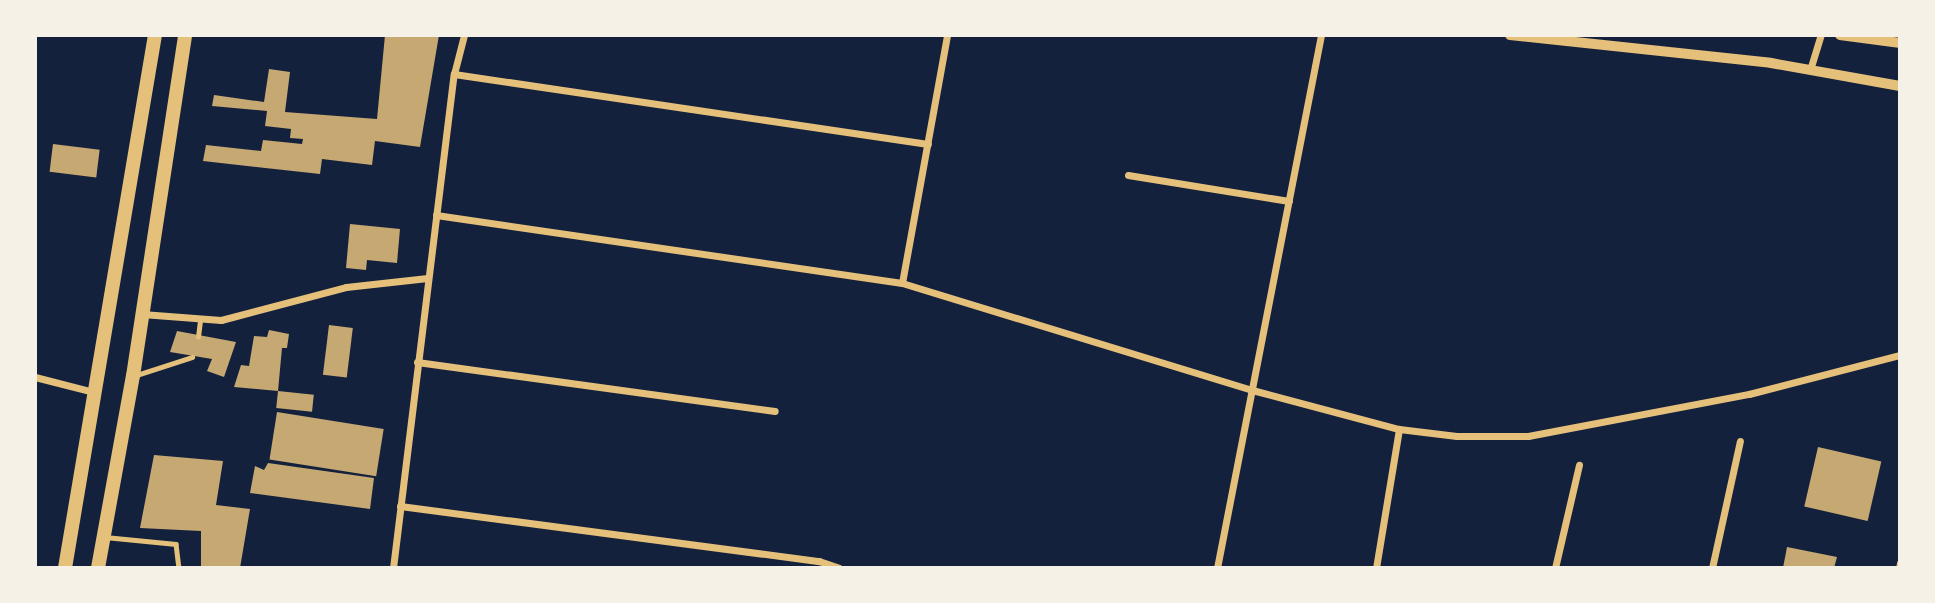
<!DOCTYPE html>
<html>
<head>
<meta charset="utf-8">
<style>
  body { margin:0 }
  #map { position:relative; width:1935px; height:603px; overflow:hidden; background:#14213d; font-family:Figtree,sans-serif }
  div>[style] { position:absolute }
  .building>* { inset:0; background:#c6a872; transform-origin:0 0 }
  .service>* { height:4.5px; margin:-2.25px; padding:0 2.25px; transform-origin:2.25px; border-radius:2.25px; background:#e5c07b }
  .minor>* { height:7px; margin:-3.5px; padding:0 3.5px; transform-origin:3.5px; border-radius:3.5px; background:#e5c07b }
  .tertiary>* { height:10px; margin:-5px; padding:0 5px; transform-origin:5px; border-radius:5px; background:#e5c07b }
  .trunk>* { height:14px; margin:-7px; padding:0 7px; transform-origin:7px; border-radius:7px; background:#e5c07b }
  span { translate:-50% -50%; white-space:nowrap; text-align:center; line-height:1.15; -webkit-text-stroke:5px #f6f1e7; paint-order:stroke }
  .frame { position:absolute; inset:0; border:37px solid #f6f1e7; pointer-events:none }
</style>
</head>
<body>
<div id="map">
  <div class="building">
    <div style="clip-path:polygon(385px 35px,439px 35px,420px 147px,375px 141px,372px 165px,322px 159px,320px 174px,203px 161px,206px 145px,261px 151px,263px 140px,302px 144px,303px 139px,290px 138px,291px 129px,265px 126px,267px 111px,212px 106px,214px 95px,264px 102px,269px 69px,290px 72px,285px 112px,377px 119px)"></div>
    <div style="left:53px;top:144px;width:47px;height:28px;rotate:7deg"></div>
    <div style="clip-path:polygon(350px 224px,400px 229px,397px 263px,367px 260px,366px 270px,346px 268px)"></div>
    <div style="left:329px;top:325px;width:24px;height:50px;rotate:7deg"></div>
    <div style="clip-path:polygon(269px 330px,289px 334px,287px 348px,282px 348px,278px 391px,234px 387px,241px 365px,249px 366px,254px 336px,267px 337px)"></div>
    <div style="clip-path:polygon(177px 331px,236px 342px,224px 377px,207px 371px,212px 359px,170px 352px)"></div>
    <div style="left:278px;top:391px;width:36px;height:17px;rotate:6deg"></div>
    <div style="left:277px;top:412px;width:108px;height:48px;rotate:9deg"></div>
    <div style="left:1818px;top:447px;width:65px;height:61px;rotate:13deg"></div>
    <div style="clip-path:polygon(154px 455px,223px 461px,216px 505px,250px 509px,240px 568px,201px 568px,201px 531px,140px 528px)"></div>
    <div style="clip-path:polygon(268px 463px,374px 478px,370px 509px,250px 493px,255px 466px,264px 470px)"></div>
    <div style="clip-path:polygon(1787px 547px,1837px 557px,1834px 568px,1783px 568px)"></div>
  </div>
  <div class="service">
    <div style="left:198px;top:337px;width:16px;rotate:-83deg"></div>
    <div style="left:137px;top:375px;width:58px;rotate:-18.1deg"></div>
    <div style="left:105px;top:537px;width:71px;rotate:5.6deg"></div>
    <div style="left:176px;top:544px;width:24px;rotate:83deg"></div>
  </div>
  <div class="minor">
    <div style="left:1810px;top:70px;width:37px;rotate:-73deg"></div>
    <div style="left:454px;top:74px;width:479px;rotate:8.4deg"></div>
    <div style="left:1128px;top:175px;width:163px;rotate:9.2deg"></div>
    <div style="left:436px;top:215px;width:471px;rotate:8.3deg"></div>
    <div style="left:902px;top:283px;width:366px;rotate:17deg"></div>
    <div style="left:1252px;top:390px;width:152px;rotate:14.9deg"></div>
    <div style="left:1399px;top:429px;width:58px;rotate:6.9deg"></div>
    <div style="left:1457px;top:436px;width:71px"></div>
    <div style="left:1528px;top:436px;width:225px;rotate:-10.8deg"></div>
    <div style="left:1749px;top:394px;width:156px;rotate:-14.5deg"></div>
    <div style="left:902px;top:283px;width:252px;rotate:-79.7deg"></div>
    <div style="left:142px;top:314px;width:79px;rotate:4.3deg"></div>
    <div style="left:221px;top:320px;width:129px;rotate:-14.8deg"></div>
    <div style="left:346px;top:287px;width:82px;rotate:-6.3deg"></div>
    <div style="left:417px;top:362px;width:361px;rotate:7.8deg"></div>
    <div style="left:35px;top:377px;width:61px;rotate:14.3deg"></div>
    <div style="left:400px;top:506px;width:423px;rotate:7.5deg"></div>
    <div style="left:819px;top:561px;width:21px;rotate:19deg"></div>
    <div style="left:393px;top:568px;width:498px;rotate:-83deg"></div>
    <div style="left:454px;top:74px;width:40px;rotate:-75.6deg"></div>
    <div style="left:1217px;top:568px;width:543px;rotate:-78.96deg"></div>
    <div style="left:1376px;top:568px;width:141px;rotate:-80.6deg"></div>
    <div style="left:1555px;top:568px;width:106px;rotate:-76.9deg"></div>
    <div style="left:1712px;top:568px;width:130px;rotate:-77.6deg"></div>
    <div style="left:1899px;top:568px;width:5px;rotate:-79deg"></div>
  </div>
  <div class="tertiary">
    <div style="left:1510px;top:35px;width:262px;rotate:6.1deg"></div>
    <div style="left:1771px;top:63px;width:131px;rotate:10.1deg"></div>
    <div style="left:1840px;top:35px;width:61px;rotate:7.6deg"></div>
  </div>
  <div class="trunk">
    <div style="left:65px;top:568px;width:541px;rotate:-80.42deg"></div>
    <div style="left:98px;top:568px;width:195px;rotate:-79.7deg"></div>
    <div style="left:133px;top:376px;width:345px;rotate:-81.3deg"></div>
  </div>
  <div class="frame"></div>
</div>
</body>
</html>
